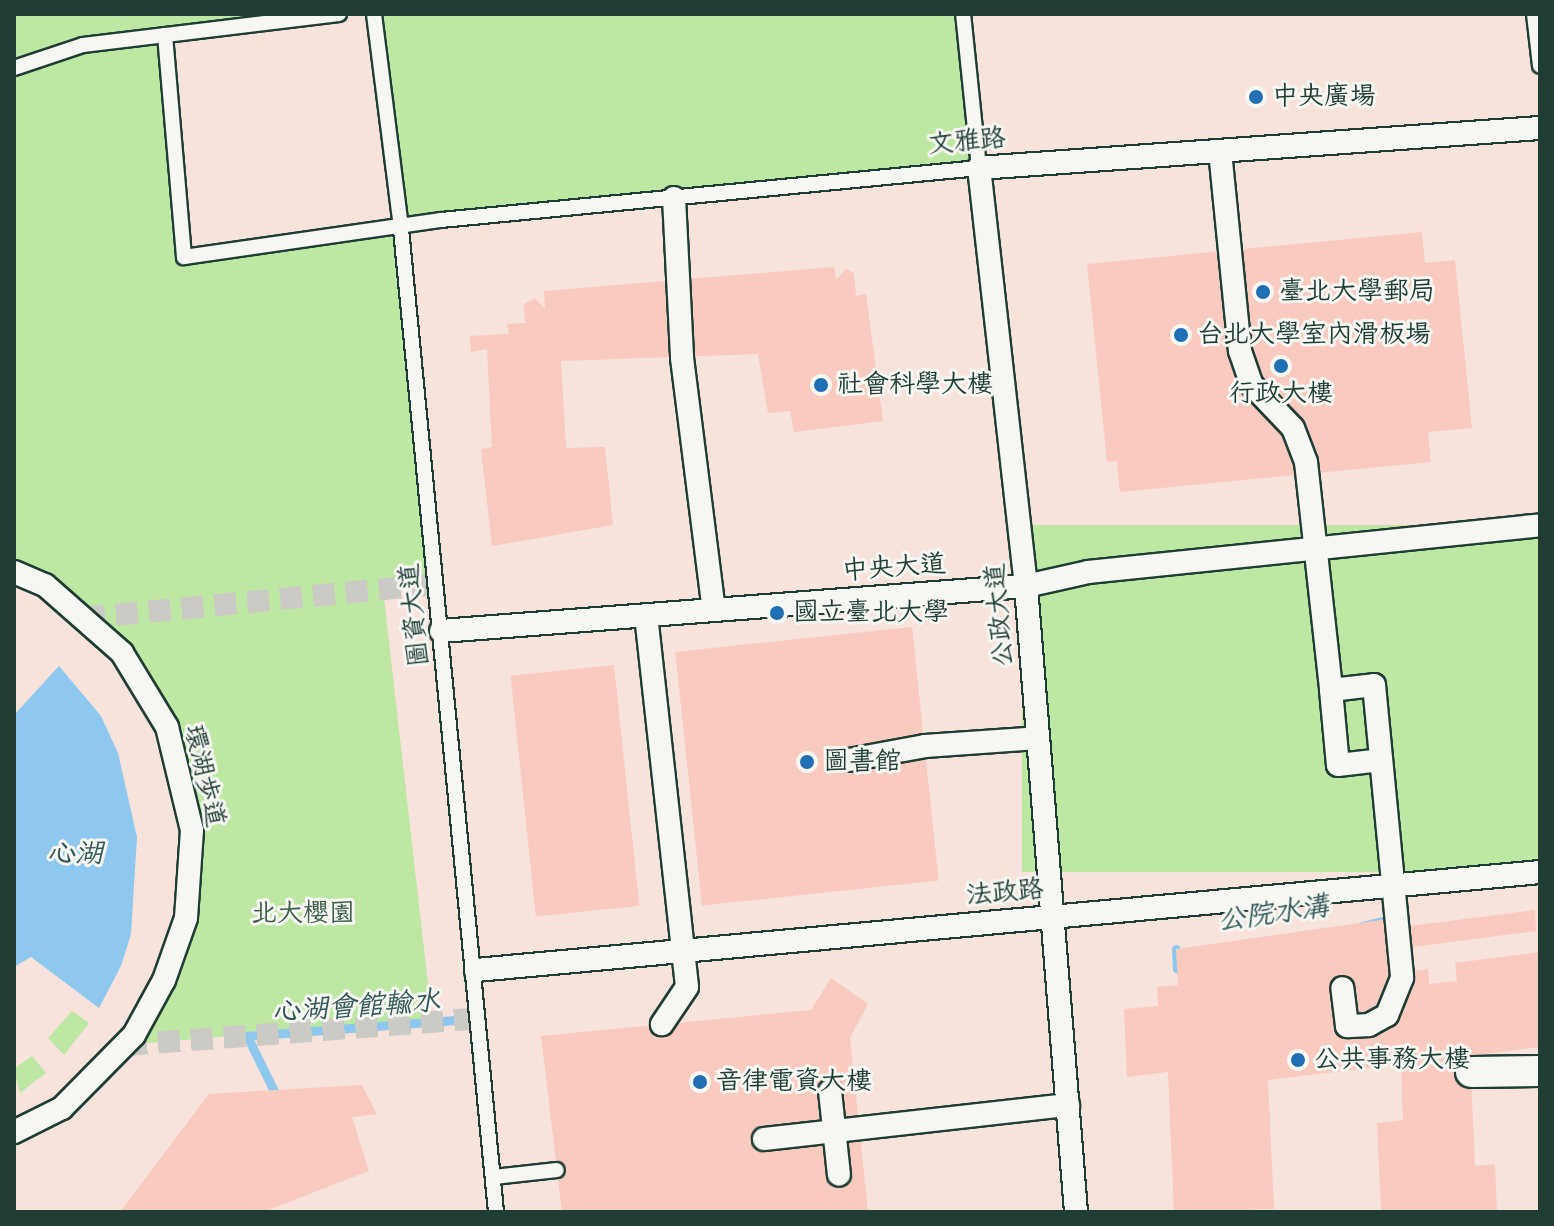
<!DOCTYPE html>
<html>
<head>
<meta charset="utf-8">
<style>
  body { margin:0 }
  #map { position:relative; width:1554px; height:1226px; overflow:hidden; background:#f7ede8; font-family:"Comic Neue","LXGW WenKai TC",sans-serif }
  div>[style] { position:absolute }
  .built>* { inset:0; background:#f8e2dc; transform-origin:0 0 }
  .green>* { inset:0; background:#bee7a3; transform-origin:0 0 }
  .water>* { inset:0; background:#8fc8ee }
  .stream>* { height:9px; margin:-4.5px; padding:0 4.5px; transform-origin:4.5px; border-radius:4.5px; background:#8fc8ee }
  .building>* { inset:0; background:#f9cabf; transform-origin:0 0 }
  .pedestrian-tunnel>* { height:22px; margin-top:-11px; transform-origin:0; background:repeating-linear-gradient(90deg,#cccac4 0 22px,transparent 0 33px) }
  .roads { filter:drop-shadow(2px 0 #1f3d34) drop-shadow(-2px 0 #1f3d34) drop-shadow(0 2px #1f3d34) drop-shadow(0 -2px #1f3d34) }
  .service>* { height:14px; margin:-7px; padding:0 7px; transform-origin:7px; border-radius:7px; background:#f6f6f2 }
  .pedestrian>* { height:22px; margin:-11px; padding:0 11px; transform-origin:11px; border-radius:11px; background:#f6f6f2 }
  .minor>* { height:30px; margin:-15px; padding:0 15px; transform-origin:15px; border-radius:15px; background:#f6f6f2 }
  .dots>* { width:22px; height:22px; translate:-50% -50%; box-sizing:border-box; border:4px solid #f6f6f2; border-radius:50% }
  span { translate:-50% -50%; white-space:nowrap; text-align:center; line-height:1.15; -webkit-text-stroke:6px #f6f6f2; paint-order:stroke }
  .poi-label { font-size:26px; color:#1f3d34 }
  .left { translate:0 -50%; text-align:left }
  .street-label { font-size:26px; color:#1f3d34 }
  .park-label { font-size:26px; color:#3f5f4a }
  .water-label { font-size:28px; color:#355959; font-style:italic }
  .frame { position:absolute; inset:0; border:16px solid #1f3d34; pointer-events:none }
</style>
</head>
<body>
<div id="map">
  <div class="built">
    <div style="left:14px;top:14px;width:1526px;height:1198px"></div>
  </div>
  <div class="green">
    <div style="clip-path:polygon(14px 14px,339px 14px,165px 35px,184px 256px,401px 229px,374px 14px,963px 14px,979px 168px,401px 229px,436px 584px,383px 589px,432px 1019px,125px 1045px,164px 980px,192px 830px,167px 727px,122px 653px,14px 572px)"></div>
    <div style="left:1540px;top:525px;width:347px;height:518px;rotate:90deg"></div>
    <div style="clip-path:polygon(72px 1011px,89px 1023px,64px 1055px,48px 1038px)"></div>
    <div style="clip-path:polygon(32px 1056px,46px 1073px,20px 1093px,14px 1069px)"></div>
  </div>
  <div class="water">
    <div style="clip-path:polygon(59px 666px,101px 716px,118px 753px,137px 837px,131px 934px,121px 966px,99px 1008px,31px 957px,14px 967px,14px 715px)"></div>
  </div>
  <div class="stream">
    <div style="left:1362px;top:926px;width:34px;rotate:-14deg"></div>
    <div style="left:1176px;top:949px;width:20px;rotate:87deg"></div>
    <div style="left:274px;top:1091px;width:61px;rotate:-116.1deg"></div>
    <div style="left:247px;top:1036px;width:234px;rotate:-4.4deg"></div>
  </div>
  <div class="building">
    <div style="clip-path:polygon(1422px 232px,1425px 263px,1455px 260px,1472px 428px,1428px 432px,1431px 462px,1120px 492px,1117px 461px,1107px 462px,1087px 264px)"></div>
    <div style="clip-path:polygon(834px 267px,836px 280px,846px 269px,854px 273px,856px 296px,866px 294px,883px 421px,794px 432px,790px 411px,768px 413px,758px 354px,561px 361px,566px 448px,605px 447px,613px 525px,492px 546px,481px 449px,492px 447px,487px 349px,471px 352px,470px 336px,509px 334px,507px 324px,525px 323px,524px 304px,535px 298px,545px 309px,544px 291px)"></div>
    <div style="left:912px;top:627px;width:255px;height:238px;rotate:84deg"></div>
    <div style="left:614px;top:665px;width:242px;height:104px;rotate:84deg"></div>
    <div style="clip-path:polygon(1535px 910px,1536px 931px,1413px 947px,1414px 971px,1428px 969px,1429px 984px,1457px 981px,1455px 963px,1540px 952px,1540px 1047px,1470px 1056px,1475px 1166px,1495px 1164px,1497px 1212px,1381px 1212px,1377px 1123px,1403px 1120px,1401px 1064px,1268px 1080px,1274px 1209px,1174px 1212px,1168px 1072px,1127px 1077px,1124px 1009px,1158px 1006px,1157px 987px,1178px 985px,1176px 949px,1409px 916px,1409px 926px)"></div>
    <div style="clip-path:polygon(831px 978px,868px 1004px,850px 1038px,868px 1212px,562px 1212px,541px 1036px,811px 1010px)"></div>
    <div style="clip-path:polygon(362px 1085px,377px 1114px,352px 1117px,369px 1171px,263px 1212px,120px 1212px,209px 1094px)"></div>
  </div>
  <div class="pedestrian-tunnel">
    <div style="left:83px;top:618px;width:355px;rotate:-5.5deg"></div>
    <div style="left:125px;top:1045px;width:356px;rotate:-4.3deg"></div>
  </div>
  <div class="roads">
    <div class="service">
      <div style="left:374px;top:14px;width:217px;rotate:82.8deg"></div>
      <div style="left:401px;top:229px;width:988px;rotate:84.48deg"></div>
      <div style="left:1534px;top:14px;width:52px;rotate:83.4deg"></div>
      <div style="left:165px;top:35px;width:223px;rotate:85.1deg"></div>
      <div style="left:184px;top:257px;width:260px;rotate:-8.2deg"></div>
      <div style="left:441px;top:220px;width:541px;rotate:-5.52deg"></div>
      <div style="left:979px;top:168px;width:155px;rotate:-95.9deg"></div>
      <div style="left:14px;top:68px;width:73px;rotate:-18.4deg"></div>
      <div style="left:83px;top:45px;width:258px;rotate:-6.9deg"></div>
      <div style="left:494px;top:1177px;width:63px;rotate:-6.3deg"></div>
    </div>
    <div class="pedestrian">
      <div style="left:1220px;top:151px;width:201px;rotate:84.3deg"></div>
      <div style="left:1240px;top:351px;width:36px;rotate:71deg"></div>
      <div style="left:1252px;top:385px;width:59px;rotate:46.4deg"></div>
      <div style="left:1293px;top:428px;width:36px;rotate:69deg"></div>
      <div style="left:1306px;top:462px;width:229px;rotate:83.7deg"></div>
      <div style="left:1331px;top:690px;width:43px;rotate:-6.6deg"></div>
      <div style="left:1374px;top:685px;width:294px;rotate:84.5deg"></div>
      <div style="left:1402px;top:978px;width:40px;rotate:112deg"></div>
      <div style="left:1387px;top:1015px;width:21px;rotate:151deg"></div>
      <div style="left:1369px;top:1025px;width:22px;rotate:177deg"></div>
      <div style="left:1347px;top:1026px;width:38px;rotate:-97deg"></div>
      <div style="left:674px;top:198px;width:160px;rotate:87.1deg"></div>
      <div style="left:682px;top:358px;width:254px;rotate:82.8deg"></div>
      <div style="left:14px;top:572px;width:34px;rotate:23deg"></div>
      <div style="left:45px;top:585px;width:103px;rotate:41.4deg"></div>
      <div style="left:122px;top:653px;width:87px;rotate:58.7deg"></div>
      <div style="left:167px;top:727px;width:106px;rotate:76.4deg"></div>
      <div style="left:192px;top:830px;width:88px;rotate:93.9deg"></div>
      <div style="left:186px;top:918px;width:66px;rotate:109.5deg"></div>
      <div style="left:164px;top:980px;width:63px;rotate:118.6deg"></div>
      <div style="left:134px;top:1035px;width:103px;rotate:134.6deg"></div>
      <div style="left:62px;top:1108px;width:54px;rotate:153.4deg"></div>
      <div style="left:646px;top:615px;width:374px;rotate:83.7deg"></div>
      <div style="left:687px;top:987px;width:45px;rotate:124deg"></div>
      <div style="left:441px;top:631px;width:587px;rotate:-4.4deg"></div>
      <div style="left:1026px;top:586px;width:64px;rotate:-12.7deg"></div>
      <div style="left:1088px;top:572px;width:454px;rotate:-5.9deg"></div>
      <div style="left:1331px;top:690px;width:75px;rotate:84.7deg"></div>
      <div style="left:1338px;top:765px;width:43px;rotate:-6.6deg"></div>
      <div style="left:849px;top:760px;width:77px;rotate:-10.4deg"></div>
      <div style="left:925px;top:746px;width:113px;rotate:-4deg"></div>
      <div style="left:476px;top:970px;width:1069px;rotate:-5.26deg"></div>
      <div style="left:830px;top:1091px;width:84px;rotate:83.9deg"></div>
      <div style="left:764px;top:1139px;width:306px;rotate:-6.4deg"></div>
      <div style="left:1076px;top:1212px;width:628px;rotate:-94.57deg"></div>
      <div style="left:1026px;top:586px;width:421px;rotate:-96.4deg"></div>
      <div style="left:979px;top:168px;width:562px;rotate:-4.08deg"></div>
    </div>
    <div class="minor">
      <div style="left:1471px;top:1072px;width:69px;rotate:-0.8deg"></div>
    </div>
  </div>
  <div class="dots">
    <div style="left:1256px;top:97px;background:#1f6fb2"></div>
    <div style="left:1263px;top:292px;background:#1f6fb2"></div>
    <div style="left:1181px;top:335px;background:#1f6fb2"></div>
    <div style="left:1281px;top:366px;background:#1f6fb2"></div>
    <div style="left:821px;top:385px;background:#1f6fb2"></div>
    <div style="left:777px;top:613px;background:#1f6fb2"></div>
    <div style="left:807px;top:762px;background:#1f6fb2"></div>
    <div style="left:1298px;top:1060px;background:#1f6fb2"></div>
    <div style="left:700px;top:1082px;background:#1f6fb2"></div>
  </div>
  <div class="poi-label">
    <span class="left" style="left:1272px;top:97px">中央廣場</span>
    <span class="left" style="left:1279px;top:292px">臺北大學郵局</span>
    <span class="left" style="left:1197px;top:335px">台北大學室內滑板場</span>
    <span class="left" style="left:837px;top:385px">社會科學大樓</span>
    <span style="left:1281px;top:394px">行政大樓</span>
    <span class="left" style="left:793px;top:613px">國立臺北大學</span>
    <span class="left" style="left:823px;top:762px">圖書館</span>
    <span class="left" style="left:1314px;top:1060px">公共事務大樓</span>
    <span class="left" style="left:716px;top:1082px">音律電資大樓</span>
  </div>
  <div class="street-label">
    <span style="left:967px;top:142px;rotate:-5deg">文雅路</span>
    <span style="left:894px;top:568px;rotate:-4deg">中央大道</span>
    <span style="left:415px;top:615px;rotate:-96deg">圖資大道</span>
    <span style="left:1000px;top:615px;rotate:-95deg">公政大道</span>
    <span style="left:204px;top:776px;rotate:77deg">環湖歩道</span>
    <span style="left:1005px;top:893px;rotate:-5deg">法政路</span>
  </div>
  <div class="park-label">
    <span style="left:303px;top:914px">北大櫻園</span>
  </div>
  <div class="water-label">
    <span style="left:75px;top:853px">心湖</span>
    <span style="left:1273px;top:913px;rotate:-8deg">公院水溝</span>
    <span style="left:356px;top:1006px;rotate:-4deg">心湖會館輸水</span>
  </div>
  <div class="frame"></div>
</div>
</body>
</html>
